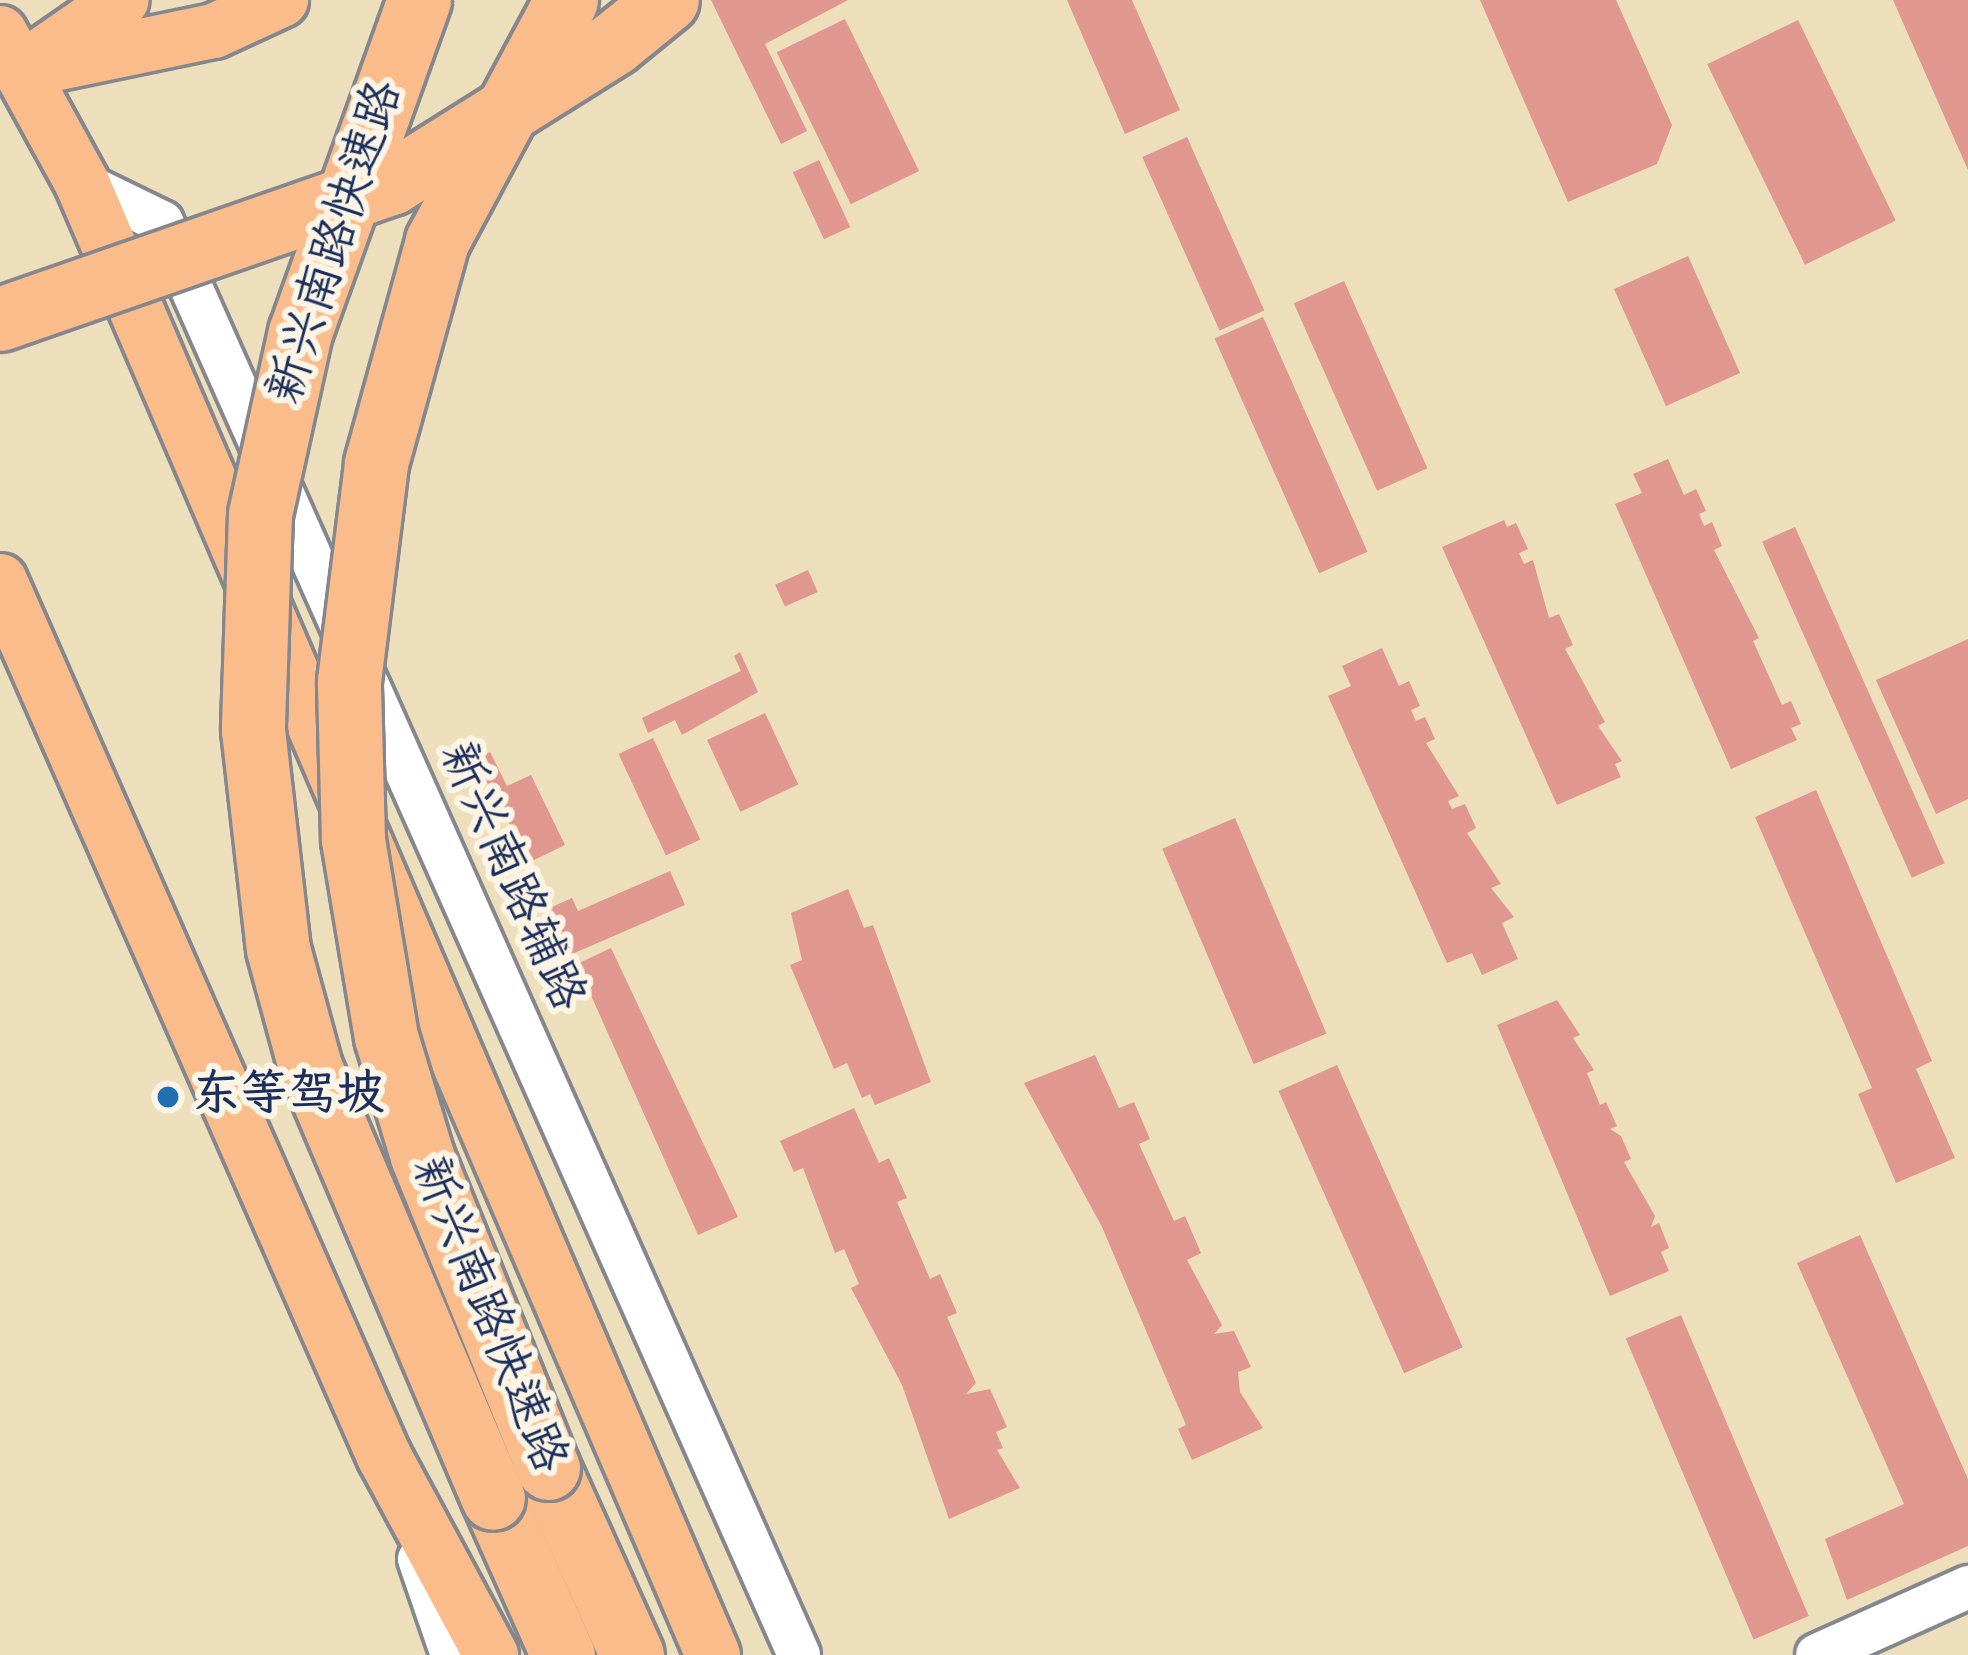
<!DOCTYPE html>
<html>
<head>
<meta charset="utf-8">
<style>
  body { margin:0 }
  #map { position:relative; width:1968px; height:1655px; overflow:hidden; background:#eddfbc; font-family:"Indie Flower","LXGW WenKai TC",sans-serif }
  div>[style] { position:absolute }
  .building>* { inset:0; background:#df978f; transform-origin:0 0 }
  .roads { filter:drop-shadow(3px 0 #84878d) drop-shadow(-3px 0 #84878d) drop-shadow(0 3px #84878d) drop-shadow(0 -3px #84878d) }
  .minor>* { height:42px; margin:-21px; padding:0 21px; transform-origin:21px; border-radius:21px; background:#fff }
  .major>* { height:54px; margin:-27px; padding:0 27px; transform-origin:27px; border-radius:27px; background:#fabc8b }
  .highway>* { height:63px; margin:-31.5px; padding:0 31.5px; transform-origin:31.5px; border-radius:31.5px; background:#fabc8b }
  .bridges { filter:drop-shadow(3px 0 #84878d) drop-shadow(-3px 0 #84878d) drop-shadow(0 3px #84878d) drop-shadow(0 -3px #84878d) }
  .highway-bridge>* { height:63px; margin:-31.5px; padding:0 31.5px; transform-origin:31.5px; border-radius:31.5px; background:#fabc8b }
  .dots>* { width:33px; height:33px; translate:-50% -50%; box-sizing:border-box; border:6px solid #fcf5e5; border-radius:50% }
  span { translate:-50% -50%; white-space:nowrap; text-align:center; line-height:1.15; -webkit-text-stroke:12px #fcf5e5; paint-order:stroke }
  .street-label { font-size:48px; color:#1b2f5e }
  .poi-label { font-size:48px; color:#1b2f5e; font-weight:700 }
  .left { translate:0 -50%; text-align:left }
</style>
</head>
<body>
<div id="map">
  <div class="building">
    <div style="clip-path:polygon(711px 0,848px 0,765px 44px,807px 131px,781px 144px)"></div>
    <div style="clip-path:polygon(1067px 0,1132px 0,1180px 110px,1125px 134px)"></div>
    <div style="clip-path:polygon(1480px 0,1616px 0,1672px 125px,1657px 164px,1568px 202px)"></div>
    <div style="clip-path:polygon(1893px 0,1968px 0,1968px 170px)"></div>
    <div style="left:845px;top:19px;width:169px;height:76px;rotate:64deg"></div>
    <div style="left:1798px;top:20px;width:223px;height:101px;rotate:64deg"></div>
    <div style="left:1187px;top:137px;width:190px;height:49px;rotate:66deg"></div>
    <div style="left:819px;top:160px;width:74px;height:29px;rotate:65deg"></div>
    <div style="left:1688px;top:256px;width:128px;height:81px;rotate:66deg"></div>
    <div style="left:1344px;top:281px;width:205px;height:55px;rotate:66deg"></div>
    <div style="left:1263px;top:317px;width:257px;height:53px;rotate:66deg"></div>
    <div style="clip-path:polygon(1668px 459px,1684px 495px,1696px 489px,1706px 511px,1699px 514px,1704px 526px,1712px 522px,1722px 546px,1714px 550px,1759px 638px,1753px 641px,1782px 705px,1791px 701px,1801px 724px,1791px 728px,1797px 740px,1731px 769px,1615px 504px,1642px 493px,1633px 474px)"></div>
    <div style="clip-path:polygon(1504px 520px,1507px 527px,1516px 523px,1528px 549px,1519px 553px,1524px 564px,1533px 560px,1549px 618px,1559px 614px,1573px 645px,1565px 649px,1605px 722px,1598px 726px,1622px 761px,1615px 764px,1621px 777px,1557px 805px,1442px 547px)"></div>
    <div style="left:1795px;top:527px;width:368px;height:36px;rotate:66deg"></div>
    <div style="left:808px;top:570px;width:24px;height:36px;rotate:66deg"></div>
    <div style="clip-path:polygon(1968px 639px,1968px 799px,1936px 814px,1876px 680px)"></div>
    <div style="clip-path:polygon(1382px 648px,1399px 686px,1409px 681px,1420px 706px,1411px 710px,1416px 721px,1425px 717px,1435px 739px,1426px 743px,1459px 796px,1448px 801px,1452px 809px,1465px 804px,1476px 828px,1467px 833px,1501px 884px,1491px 888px,1514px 917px,1502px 923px,1518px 959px,1482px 975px,1472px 953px,1447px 963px,1328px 696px,1351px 686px,1342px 666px)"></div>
    <div style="clip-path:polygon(740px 652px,758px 692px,682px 735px,675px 720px,648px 733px,642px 718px,741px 671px,734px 656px)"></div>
    <div style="left:765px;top:713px;width:79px;height:64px;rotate:65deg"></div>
    <div style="left:653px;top:738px;width:112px;height:38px;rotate:65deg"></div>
    <div style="clip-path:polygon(490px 752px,507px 786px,531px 775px,565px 845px,530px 862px,475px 760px)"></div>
    <div style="clip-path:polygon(1816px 790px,1932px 1061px,1916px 1069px,1955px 1158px,1896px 1183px,1858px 1094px,1872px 1088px,1755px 817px)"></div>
    <div style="left:1235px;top:818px;width:234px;height:79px;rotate:67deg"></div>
    <div style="clip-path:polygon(670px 871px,685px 905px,563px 958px,543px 911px,572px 898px,578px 911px)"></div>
    <div style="clip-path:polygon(848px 889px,864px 928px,873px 925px,931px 1082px,875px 1105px,870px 1094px,862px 1098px,847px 1063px,834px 1069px,790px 965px,802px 960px,791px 913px)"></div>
    <div style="clip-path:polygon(611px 948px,738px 1217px,698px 1235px,577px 964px)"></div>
    <div style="clip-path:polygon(1557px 1000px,1580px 1035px,1573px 1038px,1594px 1070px,1587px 1073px,1600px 1105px,1606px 1102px,1617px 1126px,1610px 1129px,1621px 1136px,1631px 1159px,1624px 1162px,1655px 1216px,1651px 1227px,1659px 1223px,1669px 1248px,1661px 1252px,1669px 1271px,1610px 1296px,1497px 1025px)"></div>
    <div style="clip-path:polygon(1095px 1055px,1119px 1108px,1134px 1102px,1150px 1139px,1139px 1144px,1174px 1221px,1185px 1216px,1201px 1253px,1187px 1260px,1222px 1325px,1214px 1334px,1234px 1331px,1251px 1367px,1238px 1372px,1240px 1392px,1263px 1428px,1192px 1460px,1178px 1429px,1186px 1425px,1102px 1227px,1024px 1083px)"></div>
    <div style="left:1337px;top:1065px;width:309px;height:64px;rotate:66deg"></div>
    <div style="clip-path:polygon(854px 1108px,879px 1163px,889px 1158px,907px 1198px,897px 1202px,930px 1279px,940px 1274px,957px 1313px,947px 1317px,976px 1383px,966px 1394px,990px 1389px,1007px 1427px,996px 1432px,1003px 1448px,997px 1450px,1020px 1488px,949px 1519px,902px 1385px,851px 1288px,859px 1284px,844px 1249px,835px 1253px,803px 1168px,794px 1172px,780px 1141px)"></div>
    <div style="clip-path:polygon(1860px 1235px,1968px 1479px,1968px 1546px,1847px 1600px,1825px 1539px,1904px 1504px,1797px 1263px)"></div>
    <div style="left:1681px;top:1315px;width:327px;height:60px;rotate:67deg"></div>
  </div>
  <div class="roads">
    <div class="minor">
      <div style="left:82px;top:183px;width:89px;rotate:26deg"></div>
      <div style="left:162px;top:222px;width:1568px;rotate:66.03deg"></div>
      <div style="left:419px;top:1559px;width:102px;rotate:71deg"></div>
      <div style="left:1817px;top:1655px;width:166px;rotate:-24.2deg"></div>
    </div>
    <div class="major">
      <div style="left:0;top:33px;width:171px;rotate:61.3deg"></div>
      <div style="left:82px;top:183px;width:1602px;rotate:66.8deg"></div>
      <div style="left:41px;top:56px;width:98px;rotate:-34.7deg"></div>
      <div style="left:20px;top:71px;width:198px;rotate:-11.7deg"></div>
      <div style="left:214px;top:31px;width:74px;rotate:-24.8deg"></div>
      <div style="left:0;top:581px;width:956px;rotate:66.31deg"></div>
      <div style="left:384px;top:1456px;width:226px;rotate:61.7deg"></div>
    </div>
    <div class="highway">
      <div style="left:548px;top:1468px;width:205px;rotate:65.8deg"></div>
      <div style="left:493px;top:1498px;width:172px;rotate:66deg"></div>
    </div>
  </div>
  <div class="bridges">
    <div class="highway-bridge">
      <div style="left:419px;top:0;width:353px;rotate:109.7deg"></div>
      <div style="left:300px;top:332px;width:186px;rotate:102.4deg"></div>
      <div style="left:260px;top:514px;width:216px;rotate:91.9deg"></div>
      <div style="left:253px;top:730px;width:220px;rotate:83.5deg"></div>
      <div style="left:278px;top:949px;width:122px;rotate:74.8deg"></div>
      <div style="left:310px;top:1067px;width:468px;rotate:67deg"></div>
      <div style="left:0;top:319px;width:414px;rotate:-19.2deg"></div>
      <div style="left:391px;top:183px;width:263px;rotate:-32.1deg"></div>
      <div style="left:614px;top:43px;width:68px;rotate:-39.1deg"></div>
      <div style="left:548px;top:1468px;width:336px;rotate:-112deg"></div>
      <div style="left:422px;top:1156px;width:124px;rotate:-106.8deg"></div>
      <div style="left:386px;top:1037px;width:201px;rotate:-99.5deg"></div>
      <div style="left:353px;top:839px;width:158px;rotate:-91.5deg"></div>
      <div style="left:349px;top:681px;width:220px;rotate:-82.9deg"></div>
      <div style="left:376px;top:463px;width:230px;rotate:-74.6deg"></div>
      <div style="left:437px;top:241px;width:273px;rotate:-61.8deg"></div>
    </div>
  </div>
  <div class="dots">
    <div style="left:168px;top:1097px;background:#1f6fb2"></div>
  </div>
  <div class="street-label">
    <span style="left:337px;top:243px;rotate:-72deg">新兴南路快速路</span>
    <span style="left:510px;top:877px;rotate:66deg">新兴南路辅路</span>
    <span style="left:487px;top:1315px;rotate:68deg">新兴南路快速路</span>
  </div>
  <div class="poi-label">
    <span class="left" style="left:192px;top:1097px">东等驾坡</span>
  </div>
</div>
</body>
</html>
